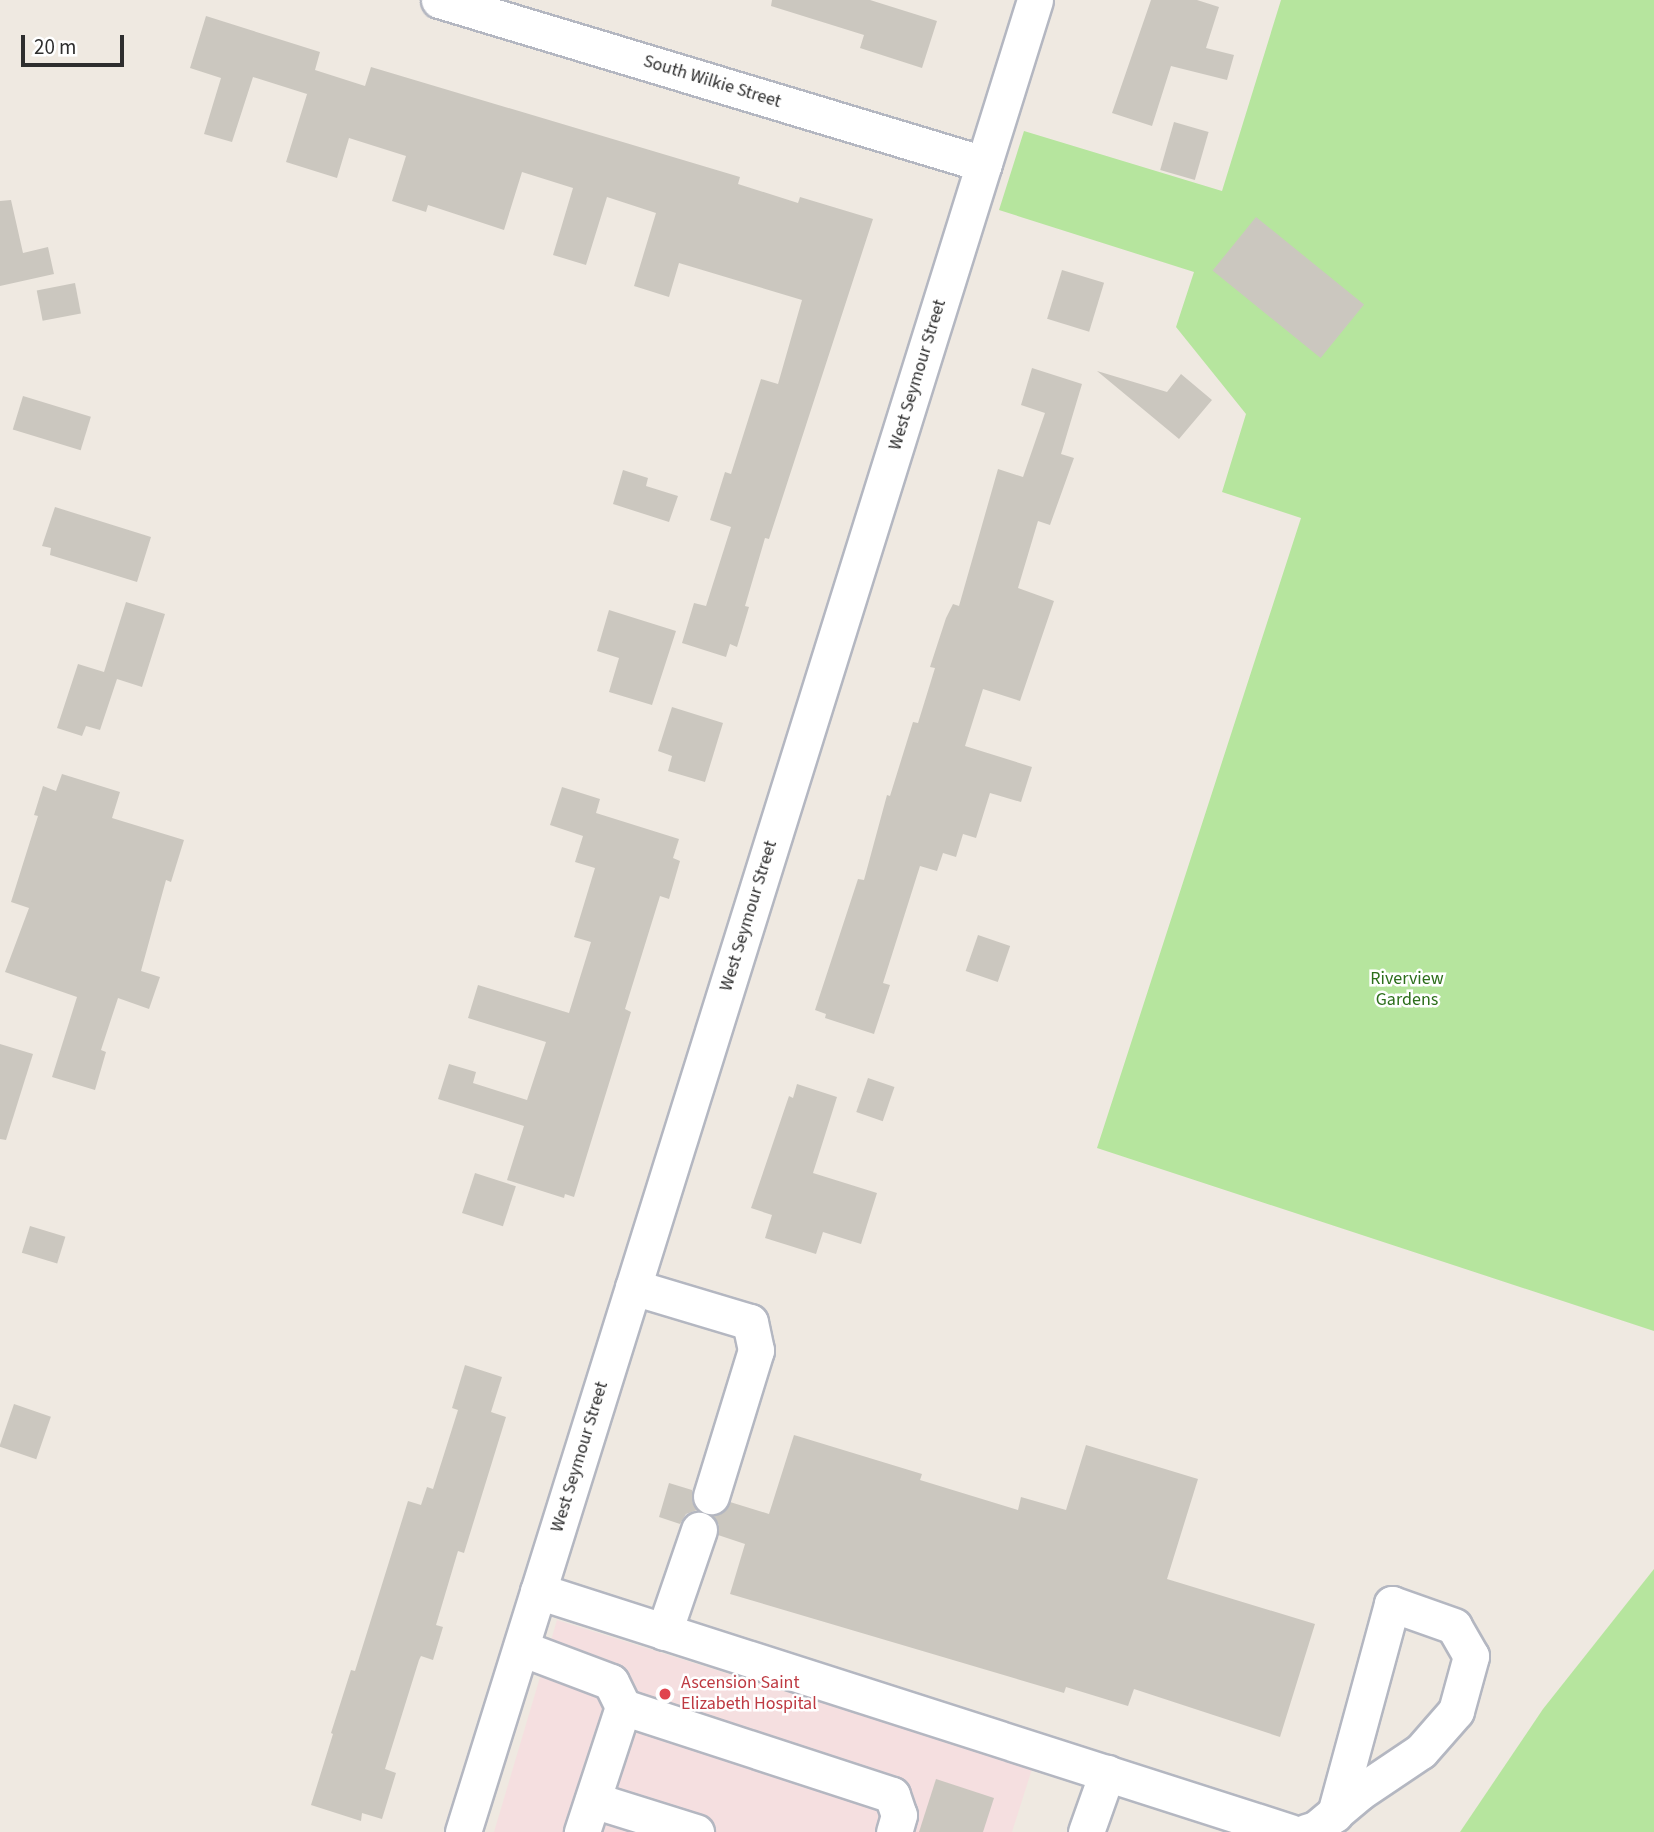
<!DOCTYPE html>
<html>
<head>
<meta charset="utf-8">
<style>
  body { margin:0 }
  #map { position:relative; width:1654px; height:1832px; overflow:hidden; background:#efe9e1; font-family:"Source Sans 3",sans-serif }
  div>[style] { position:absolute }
  .medical>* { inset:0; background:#f5dfe0 }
  .green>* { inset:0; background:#b6e59e }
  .building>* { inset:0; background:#cbc7bf; transform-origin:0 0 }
  .roads { filter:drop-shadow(2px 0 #b4b7c1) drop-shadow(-2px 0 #b4b7c1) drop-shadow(0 2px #b4b7c1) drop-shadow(0 -2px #b4b7c1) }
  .minor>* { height:35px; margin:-17.5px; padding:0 17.5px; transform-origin:17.5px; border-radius:17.5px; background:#fff }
  .dots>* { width:19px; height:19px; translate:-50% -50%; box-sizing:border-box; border:4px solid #fff; border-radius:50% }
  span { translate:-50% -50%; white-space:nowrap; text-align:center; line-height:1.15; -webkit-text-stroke:5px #fff; paint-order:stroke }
  .street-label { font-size:18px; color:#2e2e2e }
  .park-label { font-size:18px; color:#2c6e1b }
  .health-label { font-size:18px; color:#be3a42 }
  .left { translate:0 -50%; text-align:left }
  .scale { position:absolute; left:21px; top:35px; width:103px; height:32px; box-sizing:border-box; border:4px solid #2e2e2e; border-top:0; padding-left:9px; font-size:21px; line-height:24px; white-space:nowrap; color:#2e2e2e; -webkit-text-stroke:5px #fff; paint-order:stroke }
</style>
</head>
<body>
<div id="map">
  <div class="medical">
    <div style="clip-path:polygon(557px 1620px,1032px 1769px,1012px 1832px,494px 1832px)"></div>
  </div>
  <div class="green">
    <div style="clip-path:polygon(1281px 0,1654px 0,1654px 1331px,1097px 1148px,1301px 518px,1222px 492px,1246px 414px,1176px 327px,1194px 272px,999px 210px,1024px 131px,1222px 191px)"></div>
    <div style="clip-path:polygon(1654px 1569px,1654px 1832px,1460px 1832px,1543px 1709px)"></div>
  </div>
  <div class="building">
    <div style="clip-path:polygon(772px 0,870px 0,937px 21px,922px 68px,860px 48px,864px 35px,771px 6px)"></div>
    <div style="clip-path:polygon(1151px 0,1197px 0,1219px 7px,1206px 48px,1234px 55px,1227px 80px,1171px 66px,1152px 126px,1112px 113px)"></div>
    <div style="clip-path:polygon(206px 16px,320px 52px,315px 70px,365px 86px,371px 67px,740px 177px,738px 184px,798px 203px,800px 197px,873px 219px,769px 539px,765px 538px,745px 606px,749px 607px,737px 647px,730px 644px,726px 657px,682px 643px,694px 603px,706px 606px,731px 527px,710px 520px,725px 472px,731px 474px,761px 379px,778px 384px,802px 300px,679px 263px,669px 297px,634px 286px,656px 213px,607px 197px,586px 265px,553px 255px,573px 188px,522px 172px,504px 230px,428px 205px,426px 212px,392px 201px,406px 156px,349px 138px,337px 178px,286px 162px,308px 91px,307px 94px,253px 77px,232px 142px,204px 134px,221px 78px,190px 68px)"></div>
    <div style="left:1174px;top:122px;width:36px;height:50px;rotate:16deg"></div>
    <div style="clip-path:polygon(11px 200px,23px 253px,48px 247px,54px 274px,0 286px,0 201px)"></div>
    <div style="left:1256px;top:217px;width:139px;height:69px;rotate:39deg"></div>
    <div style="left:1062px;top:270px;width:44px;height:51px;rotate:17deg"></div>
    <div style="left:75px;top:283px;width:31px;height:39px;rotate:79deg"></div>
    <div style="clip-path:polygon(1032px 368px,1082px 384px,1061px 454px,1074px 458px,1050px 525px,1038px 521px,1018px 588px,1054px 601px,1020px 701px,983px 689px,965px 746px,1032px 767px,1021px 802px,990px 793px,976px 838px,963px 834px,956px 857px,943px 853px,937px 871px,920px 866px,883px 983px,890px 985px,874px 1034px,825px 1018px,826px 1014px,815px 1010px,858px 879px,864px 880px,887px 795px,890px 796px,913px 722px,918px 723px,935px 668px,930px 667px,946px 618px,953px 604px,959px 606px,998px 469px,1023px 477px,1045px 413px,1021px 405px)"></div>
    <div style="clip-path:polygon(1097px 371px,1167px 392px,1181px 374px,1212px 400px,1179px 439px)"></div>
    <div style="left:23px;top:396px;width:71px;height:35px;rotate:17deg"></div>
    <div style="clip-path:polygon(623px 470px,648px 478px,646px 486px,678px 496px,669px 522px,613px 504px)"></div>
    <div style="clip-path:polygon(55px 507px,151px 537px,137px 582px,50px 555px,51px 548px,42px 546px)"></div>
    <div style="clip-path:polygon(126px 602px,165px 614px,142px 687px,117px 679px,100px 730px,86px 726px,82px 736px,57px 728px,78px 664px,104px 672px)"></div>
    <div style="clip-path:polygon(609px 610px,676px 631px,652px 705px,609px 692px,619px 658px,597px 651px)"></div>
    <div style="clip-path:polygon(672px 707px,723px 723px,705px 782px,668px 771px,672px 756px,658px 751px)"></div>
    <div style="clip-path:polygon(62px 774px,120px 792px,112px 818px,184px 840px,171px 882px,166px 880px,141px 971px,160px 977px,149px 1009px,118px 998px,101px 1050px,106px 1052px,95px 1090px,52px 1077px,77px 997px,5px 972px,29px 908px,11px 902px,38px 816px,34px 815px,43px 786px,56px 791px)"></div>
    <div style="clip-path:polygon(562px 787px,600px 799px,596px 813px,679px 839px,673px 858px,680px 861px,669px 899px,660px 896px,625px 1009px,631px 1012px,574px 1197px,565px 1194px,564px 1198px,507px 1180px,524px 1126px,438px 1099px,449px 1064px,476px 1072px,473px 1083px,527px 1100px,546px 1042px,468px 1018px,478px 985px,569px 1013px,591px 942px,574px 937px,595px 868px,575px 862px,583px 836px,550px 825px)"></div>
    <div style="left:978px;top:935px;width:34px;height:38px;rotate:19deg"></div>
    <div style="clip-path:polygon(0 1044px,33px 1054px,6px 1140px,0 1139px)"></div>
    <div style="left:868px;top:1078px;width:28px;height:36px;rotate:19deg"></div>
    <div style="clip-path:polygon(797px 1084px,837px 1097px,813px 1173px,877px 1193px,861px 1244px,823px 1232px,816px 1254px,765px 1238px,772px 1215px,751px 1208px,789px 1096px,793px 1098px)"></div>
    <div style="left:475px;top:1173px;width:43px;height:42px;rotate:18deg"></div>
    <div style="left:30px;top:1226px;width:37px;height:28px;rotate:17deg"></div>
    <div style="clip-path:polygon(465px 1365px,502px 1377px,491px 1412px,506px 1417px,464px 1553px,458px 1551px,436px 1625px,443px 1627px,433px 1660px,421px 1656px,419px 1660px,385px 1769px,396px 1773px,382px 1819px,362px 1813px,361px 1821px,311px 1805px,333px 1734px,331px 1733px,351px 1670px,355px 1671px,408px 1501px,421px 1505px,427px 1487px,433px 1489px,458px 1410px,452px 1408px)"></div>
    <div style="left:14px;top:1404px;width:39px;height:45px;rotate:19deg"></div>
    <div style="clip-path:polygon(794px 1435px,922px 1474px,920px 1480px,1018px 1510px,1021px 1497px,1066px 1510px,1086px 1445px,1198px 1479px,1167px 1579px,1315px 1624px,1280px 1737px,1134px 1689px,1128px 1706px,1066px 1687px,1064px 1693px,730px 1594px,745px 1544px,718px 1535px,719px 1525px,713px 1516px,724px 1511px,730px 1502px,769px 1514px)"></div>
    <div style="clip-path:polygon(669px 1483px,692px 1490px,692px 1501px,697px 1510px,686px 1514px,680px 1524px,659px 1517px)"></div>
    <div style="clip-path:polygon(936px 1779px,994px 1798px,983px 1832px,919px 1832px)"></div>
  </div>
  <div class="roads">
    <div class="minor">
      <div style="left:439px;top:0;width:569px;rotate:16.75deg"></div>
      <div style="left:633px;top:1287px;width:122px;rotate:16.7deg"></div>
      <div style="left:750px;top:1322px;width:29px;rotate:78deg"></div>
      <div style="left:756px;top:1350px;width:153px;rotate:107.1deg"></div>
      <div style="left:538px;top:1591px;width:790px;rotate:17.77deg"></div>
      <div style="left:664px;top:1632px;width:108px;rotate:-71.1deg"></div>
      <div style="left:521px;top:1648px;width:96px;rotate:20.7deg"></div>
      <div style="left:611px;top:1682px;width:28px;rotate:64deg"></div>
      <div style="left:623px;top:1707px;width:132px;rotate:108.2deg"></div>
      <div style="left:623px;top:1707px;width:283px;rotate:18.1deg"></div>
      <div style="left:892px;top:1795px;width:21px;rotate:71deg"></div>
      <div style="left:899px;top:1815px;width:18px;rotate:106deg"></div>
      <div style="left:593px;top:1800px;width:108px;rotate:17.3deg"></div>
      <div style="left:463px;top:1832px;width:1919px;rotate:-72.66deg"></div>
      <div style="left:1086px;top:1832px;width:63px;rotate:-70.4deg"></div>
      <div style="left:1306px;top:1832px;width:10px;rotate:-17deg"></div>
      <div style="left:1316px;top:1829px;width:57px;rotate:-40.1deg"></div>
      <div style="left:1360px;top:1792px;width:73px;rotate:-33.9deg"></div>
      <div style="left:1421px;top:1751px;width:53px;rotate:-48.8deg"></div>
      <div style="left:1456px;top:1711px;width:57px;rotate:-74.7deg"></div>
      <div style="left:1471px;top:1656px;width:34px;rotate:-120deg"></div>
      <div style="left:1454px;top:1626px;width:66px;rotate:-160.5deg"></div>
      <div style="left:1392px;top:1604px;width:218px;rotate:105.2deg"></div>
    </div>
  </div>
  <div class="dots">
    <div style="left:665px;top:1694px;background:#e0444e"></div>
  </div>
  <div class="street-label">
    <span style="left:712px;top:82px;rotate:17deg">South Wilkie Street</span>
    <span style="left:918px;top:375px;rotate:-73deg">West Seymour Street</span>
    <span style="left:749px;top:916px;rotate:-73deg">West Seymour Street</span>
    <span style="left:580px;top:1457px;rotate:-73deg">West Seymour Street</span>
  </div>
  <div class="park-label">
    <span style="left:1407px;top:990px">Riverview<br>Gardens</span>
  </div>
  <div class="health-label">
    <span class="left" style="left:681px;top:1694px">Ascension Saint<br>Elizabeth Hospital</span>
  </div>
  <div class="scale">20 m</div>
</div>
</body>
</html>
